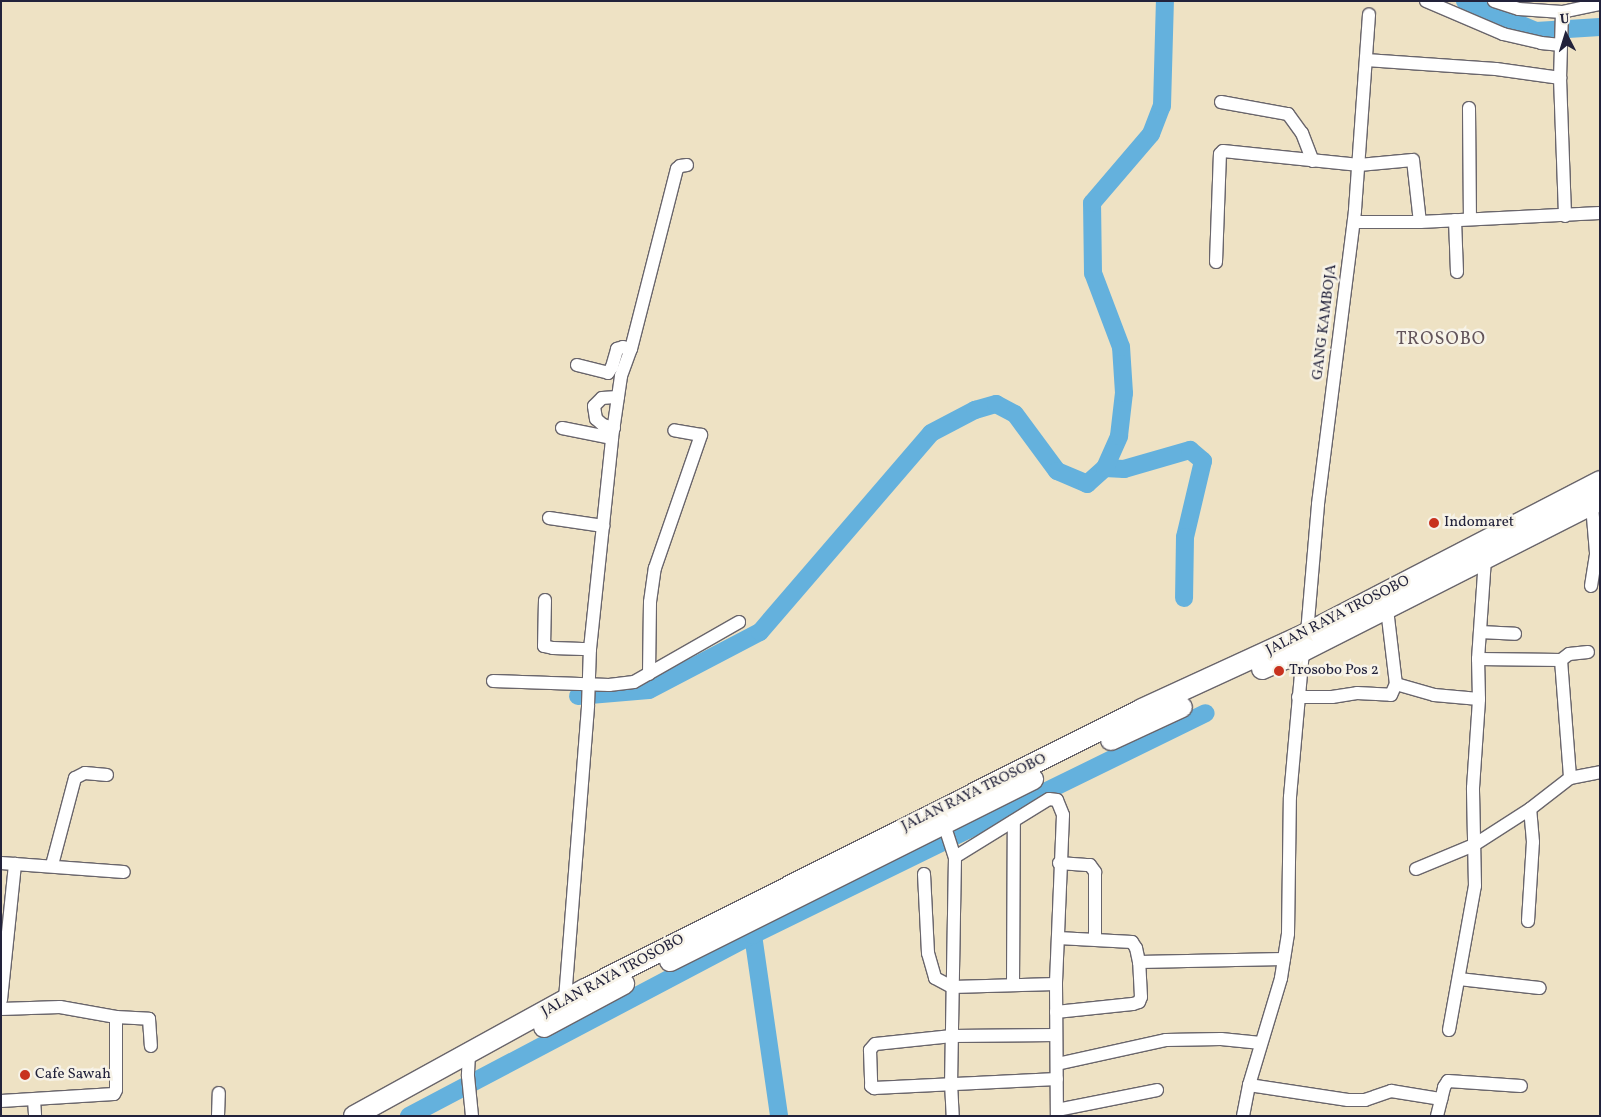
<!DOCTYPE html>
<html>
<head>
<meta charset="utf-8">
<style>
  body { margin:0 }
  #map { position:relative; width:1601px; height:1117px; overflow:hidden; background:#eee2c4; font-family:Vollkorn,serif }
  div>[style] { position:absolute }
  .river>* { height:18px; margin:-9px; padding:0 9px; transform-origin:9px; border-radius:9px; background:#64b1dd }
  .roads { filter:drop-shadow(1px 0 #69656b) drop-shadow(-1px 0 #69656b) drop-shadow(0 1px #69656b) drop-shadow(0 -1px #69656b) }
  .minor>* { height:12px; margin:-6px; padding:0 6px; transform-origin:6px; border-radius:6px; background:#fff }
  .trunk>* { height:20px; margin:-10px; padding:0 10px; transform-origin:10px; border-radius:10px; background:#fff }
  .dots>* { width:14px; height:14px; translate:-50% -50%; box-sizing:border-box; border:2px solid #f7f3e8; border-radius:50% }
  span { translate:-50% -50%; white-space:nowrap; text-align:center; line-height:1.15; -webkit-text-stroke:5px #f7f3e8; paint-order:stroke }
  .street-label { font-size:15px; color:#22223b }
  .poi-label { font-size:15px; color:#22223b }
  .left { translate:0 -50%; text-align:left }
  .quarter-label { font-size:18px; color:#63545a; letter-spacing:1px }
  .frame { position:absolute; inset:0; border:2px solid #22223b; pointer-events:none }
  .north { position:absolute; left:1541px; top:10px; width:50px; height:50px; -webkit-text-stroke:4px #f7f3e8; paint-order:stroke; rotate:355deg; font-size:14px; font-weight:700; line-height:20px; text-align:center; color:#22223b }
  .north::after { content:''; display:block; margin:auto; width:18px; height:22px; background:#22223b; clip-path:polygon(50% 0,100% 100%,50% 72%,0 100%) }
</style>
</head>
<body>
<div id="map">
  <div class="river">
    <div style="left:1465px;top:1px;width:77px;rotate:22.9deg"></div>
    <div style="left:1536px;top:31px;width:64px;rotate:-3.6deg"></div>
    <div style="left:1105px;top:468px;width:19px;rotate:3deg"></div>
    <div style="left:1124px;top:469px;width:69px;rotate:-16.1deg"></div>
    <div style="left:1190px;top:450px;width:17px;rotate:40deg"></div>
    <div style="left:1203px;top:461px;width:78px;rotate:103.3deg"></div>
    <div style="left:1185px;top:537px;width:61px;rotate:90.9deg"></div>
    <div style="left:578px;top:696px;width:71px;rotate:-4.8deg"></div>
    <div style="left:649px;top:690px;width:125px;rotate:-27.6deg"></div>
    <div style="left:760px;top:632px;width:262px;rotate:-49.3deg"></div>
    <div style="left:931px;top:433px;width:50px;rotate:-27.6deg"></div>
    <div style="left:975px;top:410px;width:22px;rotate:-16deg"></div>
    <div style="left:996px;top:404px;width:21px;rotate:28deg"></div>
    <div style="left:1015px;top:414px;width:71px;rotate:53.6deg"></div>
    <div style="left:1057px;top:471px;width:33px;rotate:23deg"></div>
    <div style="left:1087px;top:484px;width:24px;rotate:-42deg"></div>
    <div style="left:1105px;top:468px;width:35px;rotate:-66deg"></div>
    <div style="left:1119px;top:436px;width:43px;rotate:-83.4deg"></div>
    <div style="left:1124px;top:393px;width:46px;rotate:-93.7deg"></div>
    <div style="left:1121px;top:347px;width:79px;rotate:-110.7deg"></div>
    <div style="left:1093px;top:273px;width:70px;rotate:-90.8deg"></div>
    <div style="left:1092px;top:203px;width:91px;rotate:-49.5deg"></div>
    <div style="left:1151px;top:134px;width:30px;rotate:-69deg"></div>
    <div style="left:1162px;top:106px;width:105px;rotate:-88.4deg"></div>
    <div style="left:753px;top:935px;width:183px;rotate:81.8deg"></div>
    <div style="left:409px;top:1116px;width:389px;rotate:-27.8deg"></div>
    <div style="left:753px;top:935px;width:504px;rotate:-26.11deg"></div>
  </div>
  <div class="roads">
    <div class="minor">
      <div style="left:1426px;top:1px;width:84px;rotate:23.2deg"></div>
      <div style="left:1503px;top:34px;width:39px;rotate:13deg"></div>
      <div style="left:1541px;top:43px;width:20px;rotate:6deg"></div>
      <div style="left:1494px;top:1px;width:26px;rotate:18deg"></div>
      <div style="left:1519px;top:9px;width:43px;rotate:4deg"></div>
      <div style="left:1562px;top:12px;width:39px;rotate:-12deg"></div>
      <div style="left:1562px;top:12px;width:66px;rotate:91.7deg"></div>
      <div style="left:1560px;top:78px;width:138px;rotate:87.9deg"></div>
      <div style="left:1366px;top:60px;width:130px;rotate:4deg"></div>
      <div style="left:1496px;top:69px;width:65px;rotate:8deg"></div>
      <div style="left:1221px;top:102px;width:68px;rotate:10.2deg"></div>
      <div style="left:1288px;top:114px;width:24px;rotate:54deg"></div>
      <div style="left:1302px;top:133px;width:30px;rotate:69deg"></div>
      <div style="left:1469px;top:108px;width:111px;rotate:89.5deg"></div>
      <div style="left:1455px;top:220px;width:52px;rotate:87.8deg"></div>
      <div style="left:1354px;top:222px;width:66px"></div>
      <div style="left:1420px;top:222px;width:180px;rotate:-2.9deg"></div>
      <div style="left:1216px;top:262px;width:108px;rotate:-87.9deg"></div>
      <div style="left:1220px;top:154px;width:4px;rotate:-45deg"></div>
      <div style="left:1223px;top:151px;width:137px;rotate:5.9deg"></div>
      <div style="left:1359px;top:165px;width:54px;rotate:-5.3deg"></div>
      <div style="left:1413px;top:160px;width:62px;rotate:83.6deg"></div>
      <div style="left:577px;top:365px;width:32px;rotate:14deg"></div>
      <div style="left:608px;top:373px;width:7px;rotate:-56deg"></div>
      <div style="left:612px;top:367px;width:19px;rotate:-74deg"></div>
      <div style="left:617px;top:349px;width:6px;rotate:-18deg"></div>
      <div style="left:623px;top:347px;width:8px;rotate:14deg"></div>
      <div style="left:562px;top:428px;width:51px;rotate:11.3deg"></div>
      <div style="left:614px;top:428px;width:11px;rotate:-165deg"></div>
      <div style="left:603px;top:425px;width:9px;rotate:-139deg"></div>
      <div style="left:596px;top:419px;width:13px;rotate:-99deg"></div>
      <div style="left:594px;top:406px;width:11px;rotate:-45deg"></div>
      <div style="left:602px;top:398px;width:16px;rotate:-4deg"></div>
      <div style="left:549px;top:518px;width:55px;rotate:8.4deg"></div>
      <div style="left:1591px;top:586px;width:33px;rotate:-81deg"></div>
      <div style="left:1596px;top:553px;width:48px;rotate:-94.8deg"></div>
      <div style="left:545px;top:600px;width:46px;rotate:91.2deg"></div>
      <div style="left:544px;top:646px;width:9px;rotate:13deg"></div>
      <div style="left:553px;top:648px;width:37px;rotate:2deg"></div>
      <div style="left:1387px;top:609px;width:76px;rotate:83.2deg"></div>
      <div style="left:1396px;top:684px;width:40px;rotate:16deg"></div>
      <div style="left:1434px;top:695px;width:45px;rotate:5.1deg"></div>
      <div style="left:1480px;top:632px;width:35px;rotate:3deg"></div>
      <div style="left:1307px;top:633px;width:129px;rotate:-85.1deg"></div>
      <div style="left:1318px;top:504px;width:296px;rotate:-82.8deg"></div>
      <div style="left:1355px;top:210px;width:196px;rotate:-85.9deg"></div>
      <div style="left:1478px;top:659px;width:83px;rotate:0.7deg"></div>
      <div style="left:1561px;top:660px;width:118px;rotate:85.6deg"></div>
      <div style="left:1570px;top:778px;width:31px;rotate:-11deg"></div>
      <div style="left:1561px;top:660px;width:10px;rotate:-37deg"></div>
      <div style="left:1569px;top:654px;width:19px;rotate:-6deg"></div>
      <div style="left:649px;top:674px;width:72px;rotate:-89.2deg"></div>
      <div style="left:650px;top:602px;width:34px;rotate:-82deg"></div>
      <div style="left:655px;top:568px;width:141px;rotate:-70.9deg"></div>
      <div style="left:701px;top:435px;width:27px;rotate:-170deg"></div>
      <div style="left:493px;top:681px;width:116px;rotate:2deg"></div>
      <div style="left:609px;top:685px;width:25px;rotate:-7deg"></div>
      <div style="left:634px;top:682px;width:121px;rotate:-29.7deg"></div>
      <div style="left:1298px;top:697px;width:34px"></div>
      <div style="left:1332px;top:697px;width:25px;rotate:-9deg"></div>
      <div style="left:1357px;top:693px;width:34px;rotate:3deg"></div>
      <div style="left:1391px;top:695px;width:12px;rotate:-66deg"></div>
      <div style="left:944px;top:824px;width:35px;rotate:72deg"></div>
      <div style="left:955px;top:857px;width:226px;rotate:91deg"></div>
      <div style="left:951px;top:1083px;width:33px;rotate:87deg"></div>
      <div style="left:955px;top:857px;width:110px;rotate:-31.7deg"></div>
      <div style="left:1049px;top:799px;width:8px;rotate:7deg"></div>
      <div style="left:1057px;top:800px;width:16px;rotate:68deg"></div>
      <div style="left:1063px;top:815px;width:169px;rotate:92.4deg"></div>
      <div style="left:1056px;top:984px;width:132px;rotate:89.6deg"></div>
      <div style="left:1px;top:863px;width:123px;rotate:4.2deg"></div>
      <div style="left:1059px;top:863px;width:31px;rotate:4deg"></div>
      <div style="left:1090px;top:865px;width:9px;rotate:54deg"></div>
      <div style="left:1095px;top:872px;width:67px;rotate:90deg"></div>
      <div style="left:52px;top:865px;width:90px;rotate:-75.2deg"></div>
      <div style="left:75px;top:778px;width:11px;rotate:-27deg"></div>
      <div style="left:85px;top:773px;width:22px;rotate:5deg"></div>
      <div style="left:1416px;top:869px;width:63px;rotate:-22.5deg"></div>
      <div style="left:1474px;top:845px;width:67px;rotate:-32.7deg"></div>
      <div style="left:1530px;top:809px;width:51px;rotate:-37.8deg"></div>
      <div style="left:924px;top:874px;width:79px;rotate:87.1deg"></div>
      <div style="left:928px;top:953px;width:26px;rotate:74deg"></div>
      <div style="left:935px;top:978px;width:19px;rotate:28deg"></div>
      <div style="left:952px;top:987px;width:104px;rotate:-1.7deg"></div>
      <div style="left:1528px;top:921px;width:79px;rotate:-86.4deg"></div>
      <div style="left:1533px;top:842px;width:33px;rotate:-95deg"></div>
      <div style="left:1139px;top:962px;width:145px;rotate:-1.2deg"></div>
      <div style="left:1459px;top:979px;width:81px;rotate:6.4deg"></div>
      <div style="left:1013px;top:985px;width:164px;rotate:-89.7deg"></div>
      <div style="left:565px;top:999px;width:295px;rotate:-85.5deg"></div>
      <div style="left:588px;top:705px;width:56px;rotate:-88deg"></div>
      <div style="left:590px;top:649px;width:212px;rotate:-84deg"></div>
      <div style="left:612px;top:438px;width:63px;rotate:-81.7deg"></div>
      <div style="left:621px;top:376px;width:29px;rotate:-70deg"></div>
      <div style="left:631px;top:349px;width:186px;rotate:-75.7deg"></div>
      <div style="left:677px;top:169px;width:4px;rotate:-45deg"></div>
      <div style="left:680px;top:166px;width:7px;rotate:-8deg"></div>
      <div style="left:1px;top:1000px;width:137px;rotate:-84.1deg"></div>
      <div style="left:1px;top:1009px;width:59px;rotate:-1.9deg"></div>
      <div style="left:60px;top:1007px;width:57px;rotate:10.1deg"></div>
      <div style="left:116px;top:1017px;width:33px;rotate:3deg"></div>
      <div style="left:149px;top:1019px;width:27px;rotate:86deg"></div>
      <div style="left:1056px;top:1012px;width:77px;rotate:-5.9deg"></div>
      <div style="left:1133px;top:1004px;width:6px;rotate:-18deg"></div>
      <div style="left:1139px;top:1002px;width:5px;rotate:-68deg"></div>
      <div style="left:1141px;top:997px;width:35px;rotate:-93deg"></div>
      <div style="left:1139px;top:962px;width:14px;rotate:-102deg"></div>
      <div style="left:1136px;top:948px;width:7px;rotate:-124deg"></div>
      <div style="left:1132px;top:942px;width:74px;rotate:-176.9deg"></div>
      <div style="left:1449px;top:1030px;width:146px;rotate:-79.8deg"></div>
      <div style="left:1475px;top:886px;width:98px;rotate:-91.2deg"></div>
      <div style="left:1473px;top:788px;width:89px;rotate:-86.1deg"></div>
      <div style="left:1479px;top:699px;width:40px;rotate:-91.4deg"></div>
      <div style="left:1478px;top:659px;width:100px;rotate:-86deg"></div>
      <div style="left:1056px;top:1035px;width:104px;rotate:179.4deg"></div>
      <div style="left:952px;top:1036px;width:77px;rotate:174.1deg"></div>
      <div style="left:875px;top:1044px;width:8px;rotate:130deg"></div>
      <div style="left:870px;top:1050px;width:36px;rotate:88deg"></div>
      <div style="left:871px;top:1086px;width:4px;rotate:34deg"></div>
      <div style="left:874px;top:1088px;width:183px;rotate:-2.8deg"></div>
      <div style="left:469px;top:1054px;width:22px;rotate:93deg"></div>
      <div style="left:468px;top:1076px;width:40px;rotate:84.3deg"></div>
      <div style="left:1057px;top:1064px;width:112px;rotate:-12.4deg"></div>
      <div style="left:1166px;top:1040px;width:55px;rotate:-1deg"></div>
      <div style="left:1221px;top:1039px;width:40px;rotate:5.7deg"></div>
      <div style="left:1249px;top:1085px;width:100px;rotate:8.6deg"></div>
      <div style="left:1348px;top:1100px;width:17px"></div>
      <div style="left:1365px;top:1100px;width:28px;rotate:-19deg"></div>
      <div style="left:1391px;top:1091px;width:51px;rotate:9.1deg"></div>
      <div style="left:34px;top:1100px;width:16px;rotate:86deg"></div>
      <div style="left:1px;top:1101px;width:113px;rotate:-3.5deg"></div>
      <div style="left:114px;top:1094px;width:4px;rotate:-63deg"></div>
      <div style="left:116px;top:1090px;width:73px;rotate:-90deg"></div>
      <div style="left:1057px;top:1110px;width:102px;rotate:-11.3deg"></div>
      <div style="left:218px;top:1116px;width:23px;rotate:-88deg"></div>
      <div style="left:1243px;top:1116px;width:32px;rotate:-79deg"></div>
      <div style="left:1249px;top:1085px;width:112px;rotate:-73.3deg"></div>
      <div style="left:1281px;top:978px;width:45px;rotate:-81deg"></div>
      <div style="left:1288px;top:934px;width:137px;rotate:-89.2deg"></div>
      <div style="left:1290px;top:797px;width:147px;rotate:-84.9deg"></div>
      <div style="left:1437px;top:1116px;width:30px;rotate:-76deg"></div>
      <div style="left:1444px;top:1087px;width:7px;rotate:-56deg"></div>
      <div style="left:1448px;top:1081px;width:73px;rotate:3.9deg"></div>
    </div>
    <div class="trunk">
      <div style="left:1262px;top:669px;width:45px;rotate:-23.7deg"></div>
      <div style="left:1303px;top:651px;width:333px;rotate:-26.9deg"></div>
      <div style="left:1111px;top:740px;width:78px;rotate:-24.9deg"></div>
      <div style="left:670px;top:961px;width:406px;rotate:-26.6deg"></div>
      <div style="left:544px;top:1027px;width:91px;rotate:-28.3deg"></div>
      <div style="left:354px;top:1116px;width:264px;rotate:-28.8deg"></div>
      <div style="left:585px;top:989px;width:623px;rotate:-26.69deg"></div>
      <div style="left:1142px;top:709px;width:182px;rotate:-24.7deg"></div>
      <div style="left:1307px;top:633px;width:330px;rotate:-27.4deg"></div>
    </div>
  </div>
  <div class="dots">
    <div style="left:1434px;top:523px;background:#c8321e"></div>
    <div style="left:1279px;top:671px;background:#c8321e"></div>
    <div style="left:25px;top:1075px;background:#c8321e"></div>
  </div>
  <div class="street-label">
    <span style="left:1325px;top:322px;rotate:-83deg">GANG KAMBOJA</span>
    <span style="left:1338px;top:616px;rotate:-27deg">JALAN RAYA TROSOBO</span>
    <span style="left:974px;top:793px;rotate:-26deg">JALAN RAYA TROSOBO</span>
    <span style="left:613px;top:976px;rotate:-28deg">JALAN RAYA TROSOBO</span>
  </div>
  <div class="poi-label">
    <span class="left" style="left:1444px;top:523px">Indomaret</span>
    <span class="left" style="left:1289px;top:671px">Trosobo Pos 2</span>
    <span class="left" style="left:35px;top:1075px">Cafe Sawah</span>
  </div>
  <div class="quarter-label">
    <span style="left:1441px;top:340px">TROSOBO</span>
  </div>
  <div class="frame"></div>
  <div class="north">U</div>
</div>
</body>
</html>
